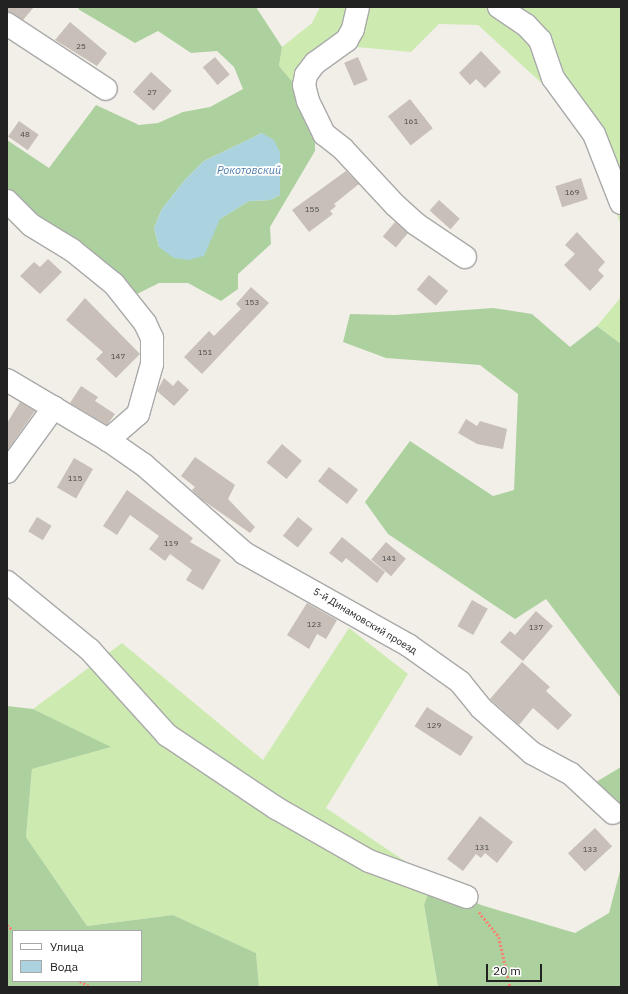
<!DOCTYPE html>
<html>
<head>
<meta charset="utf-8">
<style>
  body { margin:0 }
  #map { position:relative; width:628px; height:994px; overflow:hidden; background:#f2efe9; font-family:"IBM Plex Sans",sans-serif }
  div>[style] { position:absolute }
  .grass>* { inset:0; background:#cdebb0 }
  .forest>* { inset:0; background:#add19e }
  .water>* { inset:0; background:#aad3df }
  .building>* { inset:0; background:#c7bfb8; transform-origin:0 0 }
  .path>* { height:2.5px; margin-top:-1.25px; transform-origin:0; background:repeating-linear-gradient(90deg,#fa8072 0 2px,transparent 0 4px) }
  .roads { filter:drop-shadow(1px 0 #a9a9a9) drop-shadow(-1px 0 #a9a9a9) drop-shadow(0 1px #a9a9a9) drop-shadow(0 -1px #a9a9a9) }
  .minor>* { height:22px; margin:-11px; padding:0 11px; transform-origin:11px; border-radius:11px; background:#fff }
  span { translate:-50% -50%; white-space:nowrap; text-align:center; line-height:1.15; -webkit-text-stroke:3.5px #fff; paint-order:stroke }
  .number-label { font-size:8px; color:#4b4948 }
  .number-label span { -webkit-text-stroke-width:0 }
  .street-label { font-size:10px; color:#222 }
  .water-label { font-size:11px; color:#4a7aab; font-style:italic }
  .frame { position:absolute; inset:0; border:8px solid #222; pointer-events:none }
  .legend { position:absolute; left:12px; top:930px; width:130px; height:52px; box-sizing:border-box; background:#fff; border:1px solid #a7a7a7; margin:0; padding:5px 7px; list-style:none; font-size:12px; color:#222 }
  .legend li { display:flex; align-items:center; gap:8px; height:20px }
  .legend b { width:20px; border:1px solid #a7a7a7 }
  .scale { position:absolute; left:486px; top:964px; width:56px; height:18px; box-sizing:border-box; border:2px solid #222; border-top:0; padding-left:5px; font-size:12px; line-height:14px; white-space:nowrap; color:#222; -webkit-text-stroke:3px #fff; paint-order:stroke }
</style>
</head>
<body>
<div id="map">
  <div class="grass">
    <div style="clip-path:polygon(320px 7px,353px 7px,348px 26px,295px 85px,279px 66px,282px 47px,312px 23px)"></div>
    <div style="clip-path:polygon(364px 7px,621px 7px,621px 226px,595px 151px,547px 88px,478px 25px,439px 24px,411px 52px,346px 46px)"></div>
    <div style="clip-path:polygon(621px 297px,621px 344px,597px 326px)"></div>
    <div style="clip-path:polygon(349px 628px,408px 674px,326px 808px,433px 880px,424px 906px,438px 987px,259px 987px,256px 953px,173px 915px,87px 926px,26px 837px,32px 769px,110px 747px,33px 709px,122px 643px,263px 760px)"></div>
  </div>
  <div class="forest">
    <div style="clip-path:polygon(evenodd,80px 7px,256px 7px,282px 47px,279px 66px,295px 85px,315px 134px,315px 151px,270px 227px,271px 244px,238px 274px,238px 289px,221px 301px,188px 283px,159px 283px,131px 297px,7px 195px,7px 140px,49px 168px,96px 105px,139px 125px,158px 123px,183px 112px,210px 107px,243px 89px,234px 67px,217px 51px,191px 53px,158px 31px,135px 43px,78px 9px,80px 7px,262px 133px,279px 175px,280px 195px,270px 200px,249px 201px,220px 219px,159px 247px,154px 228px,162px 209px,184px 181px,204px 161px,262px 133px)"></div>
    <div style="clip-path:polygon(493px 308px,532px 314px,570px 347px,597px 326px,621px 344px,621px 698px,546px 599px,515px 619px,388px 534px,365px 502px,410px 441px,493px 496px,514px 490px,518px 394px,480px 365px,386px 358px,343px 342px,350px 314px,395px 315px)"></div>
    <div style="clip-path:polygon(evenodd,7px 706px,33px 709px,111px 747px,32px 769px,26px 837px,87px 926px,173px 915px,256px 953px,259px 987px,7px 987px,7px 706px,13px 931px,141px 931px,141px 981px,13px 981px,13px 931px)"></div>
    <div style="clip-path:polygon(621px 767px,621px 822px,596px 782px)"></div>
    <div style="clip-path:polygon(621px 867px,621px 987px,438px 987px,424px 905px,433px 880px,481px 905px,575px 933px,609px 913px)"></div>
  </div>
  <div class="water">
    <div style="clip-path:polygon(262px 133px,274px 140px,280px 152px,280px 195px,270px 200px,249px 201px,220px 219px,204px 256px,188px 260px,174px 258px,159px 247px,154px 228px,162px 209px,184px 181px,204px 161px)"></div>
  </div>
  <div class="building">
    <div style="clip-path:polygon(7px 7px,34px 7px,23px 20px,7px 12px)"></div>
    <div style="clip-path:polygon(70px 22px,107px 53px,97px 66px,55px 40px)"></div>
    <div style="clip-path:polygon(481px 51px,501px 72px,485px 88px,476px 79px,470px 85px,459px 73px)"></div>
    <div style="left:215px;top:57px;width:23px;height:16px;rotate:50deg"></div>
    <div style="left:358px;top:57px;width:25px;height:15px;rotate:67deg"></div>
    <div style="left:151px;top:72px;width:28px;height:27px;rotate:42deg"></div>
    <div style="left:410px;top:99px;width:37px;height:28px;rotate:52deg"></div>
    <div style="left:19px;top:121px;width:24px;height:19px;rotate:35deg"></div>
    <div style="clip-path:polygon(346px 171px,359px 184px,334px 204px,336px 206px,330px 211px,333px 214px,309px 232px,292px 210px)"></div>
    <div style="left:581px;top:178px;width:22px;height:27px;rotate:72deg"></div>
    <div style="left:439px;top:200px;width:28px;height:14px;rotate:42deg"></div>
    <div style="left:395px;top:222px;width:17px;height:19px;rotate:40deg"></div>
    <div style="clip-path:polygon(577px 232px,605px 262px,598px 270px,604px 276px,590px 291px,564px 265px,575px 254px,565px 245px)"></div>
    <div style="clip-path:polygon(48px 259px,62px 272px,40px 294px,20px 276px,34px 262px,40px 267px)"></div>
    <div style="left:429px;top:275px;width:25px;height:19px;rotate:40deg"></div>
    <div style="clip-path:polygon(251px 287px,269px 303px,202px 374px,184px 357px,209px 331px,214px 336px,241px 309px,236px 304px)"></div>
    <div style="clip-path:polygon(85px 298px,140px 354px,116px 378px,96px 359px,103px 352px,66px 320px)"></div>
    <div style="clip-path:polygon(164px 378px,173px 386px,178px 380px,189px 390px,174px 406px,157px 391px)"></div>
    <div style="clip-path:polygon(81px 386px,98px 397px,95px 401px,115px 414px,107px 425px,70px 403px)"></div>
    <div style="clip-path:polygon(20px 402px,35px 411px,7px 451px,7px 423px)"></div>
    <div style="clip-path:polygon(466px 419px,477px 426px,480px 421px,507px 429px,503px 449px,477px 444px,458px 433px)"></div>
    <div style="left:282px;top:444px;width:26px;height:24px;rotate:40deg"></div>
    <div style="clip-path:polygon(195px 457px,235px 485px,228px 499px,255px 527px,250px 533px,201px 499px,192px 490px,195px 487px,181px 476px)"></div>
    <div style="left:74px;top:458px;width:22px;height:34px;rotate:30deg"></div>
    <div style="left:329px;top:467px;width:37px;height:18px;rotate:38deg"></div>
    <div style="clip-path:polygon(127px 490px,193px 538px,190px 542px,221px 560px,203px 590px,186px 580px,192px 570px,170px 554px,165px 561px,149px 549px,159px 536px,130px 515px,117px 535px,103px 526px)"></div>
    <div style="left:37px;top:517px;width:17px;height:17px;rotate:31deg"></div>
    <div style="left:298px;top:517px;width:19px;height:24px;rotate:39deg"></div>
    <div style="clip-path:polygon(342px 537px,385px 572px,377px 583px,346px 558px,342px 563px,329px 553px)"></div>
    <div style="left:386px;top:542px;width:26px;height:23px;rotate:40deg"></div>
    <div style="left:472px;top:600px;width:18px;height:30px;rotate:29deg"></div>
    <div style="clip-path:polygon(307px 603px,337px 620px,326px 639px,317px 634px,309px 649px,287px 635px)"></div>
    <div style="clip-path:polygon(536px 611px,553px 626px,523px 661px,500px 642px,510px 631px,515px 635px)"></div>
    <div style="clip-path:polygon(522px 662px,550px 687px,546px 691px,572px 715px,558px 730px,533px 708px,519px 725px,490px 699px)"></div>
    <div style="left:427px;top:707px;width:55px;height:23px;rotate:33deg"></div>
    <div style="clip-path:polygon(480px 816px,513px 842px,497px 863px,485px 853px,481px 858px,476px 854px,463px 871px,447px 859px)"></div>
    <div style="left:595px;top:828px;width:25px;height:37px;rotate:47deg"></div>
  </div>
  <div class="path">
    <div style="left:479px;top:912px;width:32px;rotate:51deg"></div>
    <div style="left:499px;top:937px;width:51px;rotate:77.6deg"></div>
    <div style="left:7px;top:925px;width:9px;rotate:41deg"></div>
    <div style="left:80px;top:981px;width:12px;rotate:31deg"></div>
  </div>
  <div class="roads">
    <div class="minor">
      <div style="left:358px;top:7px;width:23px;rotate:103deg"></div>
      <div style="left:353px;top:29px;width:13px;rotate:119deg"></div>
      <div style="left:347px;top:40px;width:39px;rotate:144deg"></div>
      <div style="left:315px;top:63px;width:15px;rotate:127deg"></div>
      <div style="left:306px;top:75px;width:10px;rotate:101deg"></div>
      <div style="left:304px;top:85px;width:16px;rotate:76deg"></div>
      <div style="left:308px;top:101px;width:37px;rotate:64deg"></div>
      <div style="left:324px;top:134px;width:24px;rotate:38deg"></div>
      <div style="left:343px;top:149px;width:76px;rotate:47.1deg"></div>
      <div style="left:395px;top:205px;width:28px;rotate:42deg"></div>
      <div style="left:416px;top:224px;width:59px;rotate:34deg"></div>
      <div style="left:499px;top:7px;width:32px;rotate:34deg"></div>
      <div style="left:526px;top:25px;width:21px;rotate:47deg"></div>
      <div style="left:540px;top:40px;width:40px;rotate:71.1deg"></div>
      <div style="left:553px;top:78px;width:69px;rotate:53.8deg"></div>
      <div style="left:594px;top:134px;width:74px;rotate:68.6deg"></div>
      <div style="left:7px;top:24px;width:118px;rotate:33.3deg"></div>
      <div style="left:7px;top:201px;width:34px;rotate:45deg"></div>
      <div style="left:31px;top:225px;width:48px;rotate:31.4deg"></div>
      <div style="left:72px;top:250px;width:54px;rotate:39deg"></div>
      <div style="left:114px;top:284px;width:50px;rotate:51.5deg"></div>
      <div style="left:145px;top:323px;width:17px;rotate:65deg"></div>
      <div style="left:152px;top:338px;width:26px;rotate:90deg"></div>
      <div style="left:152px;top:364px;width:52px;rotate:105.6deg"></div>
      <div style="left:138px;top:414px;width:40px;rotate:139deg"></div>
      <div style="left:7px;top:380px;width:117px;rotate:30.7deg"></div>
      <div style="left:108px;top:440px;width:44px;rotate:34.8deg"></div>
      <div style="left:144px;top:465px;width:133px;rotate:41.3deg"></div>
      <div style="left:244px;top:553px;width:188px;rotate:29.3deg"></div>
      <div style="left:408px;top:645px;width:64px;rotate:35.4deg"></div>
      <div style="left:460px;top:682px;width:33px;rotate:51deg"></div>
      <div style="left:481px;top:708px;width:68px;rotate:41.4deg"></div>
      <div style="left:532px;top:753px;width:44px;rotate:28.3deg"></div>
      <div style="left:571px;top:774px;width:57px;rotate:42.9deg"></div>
      <div style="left:7px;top:472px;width:80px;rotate:-54.1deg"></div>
      <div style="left:7px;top:582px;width:107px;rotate:39.3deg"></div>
      <div style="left:90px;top:650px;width:115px;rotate:47.8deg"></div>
      <div style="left:167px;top:735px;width:131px;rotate:33.8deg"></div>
      <div style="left:276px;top:808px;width:107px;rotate:29.7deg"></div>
      <div style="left:369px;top:861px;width:104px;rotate:20.2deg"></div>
    </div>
  </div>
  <div class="number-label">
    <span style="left:81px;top:47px">25</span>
    <span style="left:152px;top:93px">27</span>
    <span style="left:411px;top:122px">161</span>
    <span style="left:25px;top:135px">48</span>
    <span style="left:572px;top:193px">169</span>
    <span style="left:312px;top:210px">155</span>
    <span style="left:252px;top:303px">153</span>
    <span style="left:205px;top:353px">151</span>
    <span style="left:118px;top:357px">147</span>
    <span style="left:75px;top:479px">115</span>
    <span style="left:171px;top:544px">119</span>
    <span style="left:389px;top:559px">141</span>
    <span style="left:314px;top:625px">123</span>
    <span style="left:536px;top:628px">137</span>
    <span style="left:434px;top:726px">129</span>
    <span style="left:482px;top:848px">131</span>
    <span style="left:590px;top:850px">133</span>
  </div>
  <div class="street-label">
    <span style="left:365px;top:621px;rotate:31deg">5-й Динамовский проезд</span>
  </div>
  <div class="water-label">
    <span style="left:249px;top:170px">Рокотовский</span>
  </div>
  <div class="frame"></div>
  <ul class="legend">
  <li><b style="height:5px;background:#fff"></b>Улица</li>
  <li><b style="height:11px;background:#aad3df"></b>Вода</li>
  </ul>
  <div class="scale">20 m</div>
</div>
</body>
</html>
